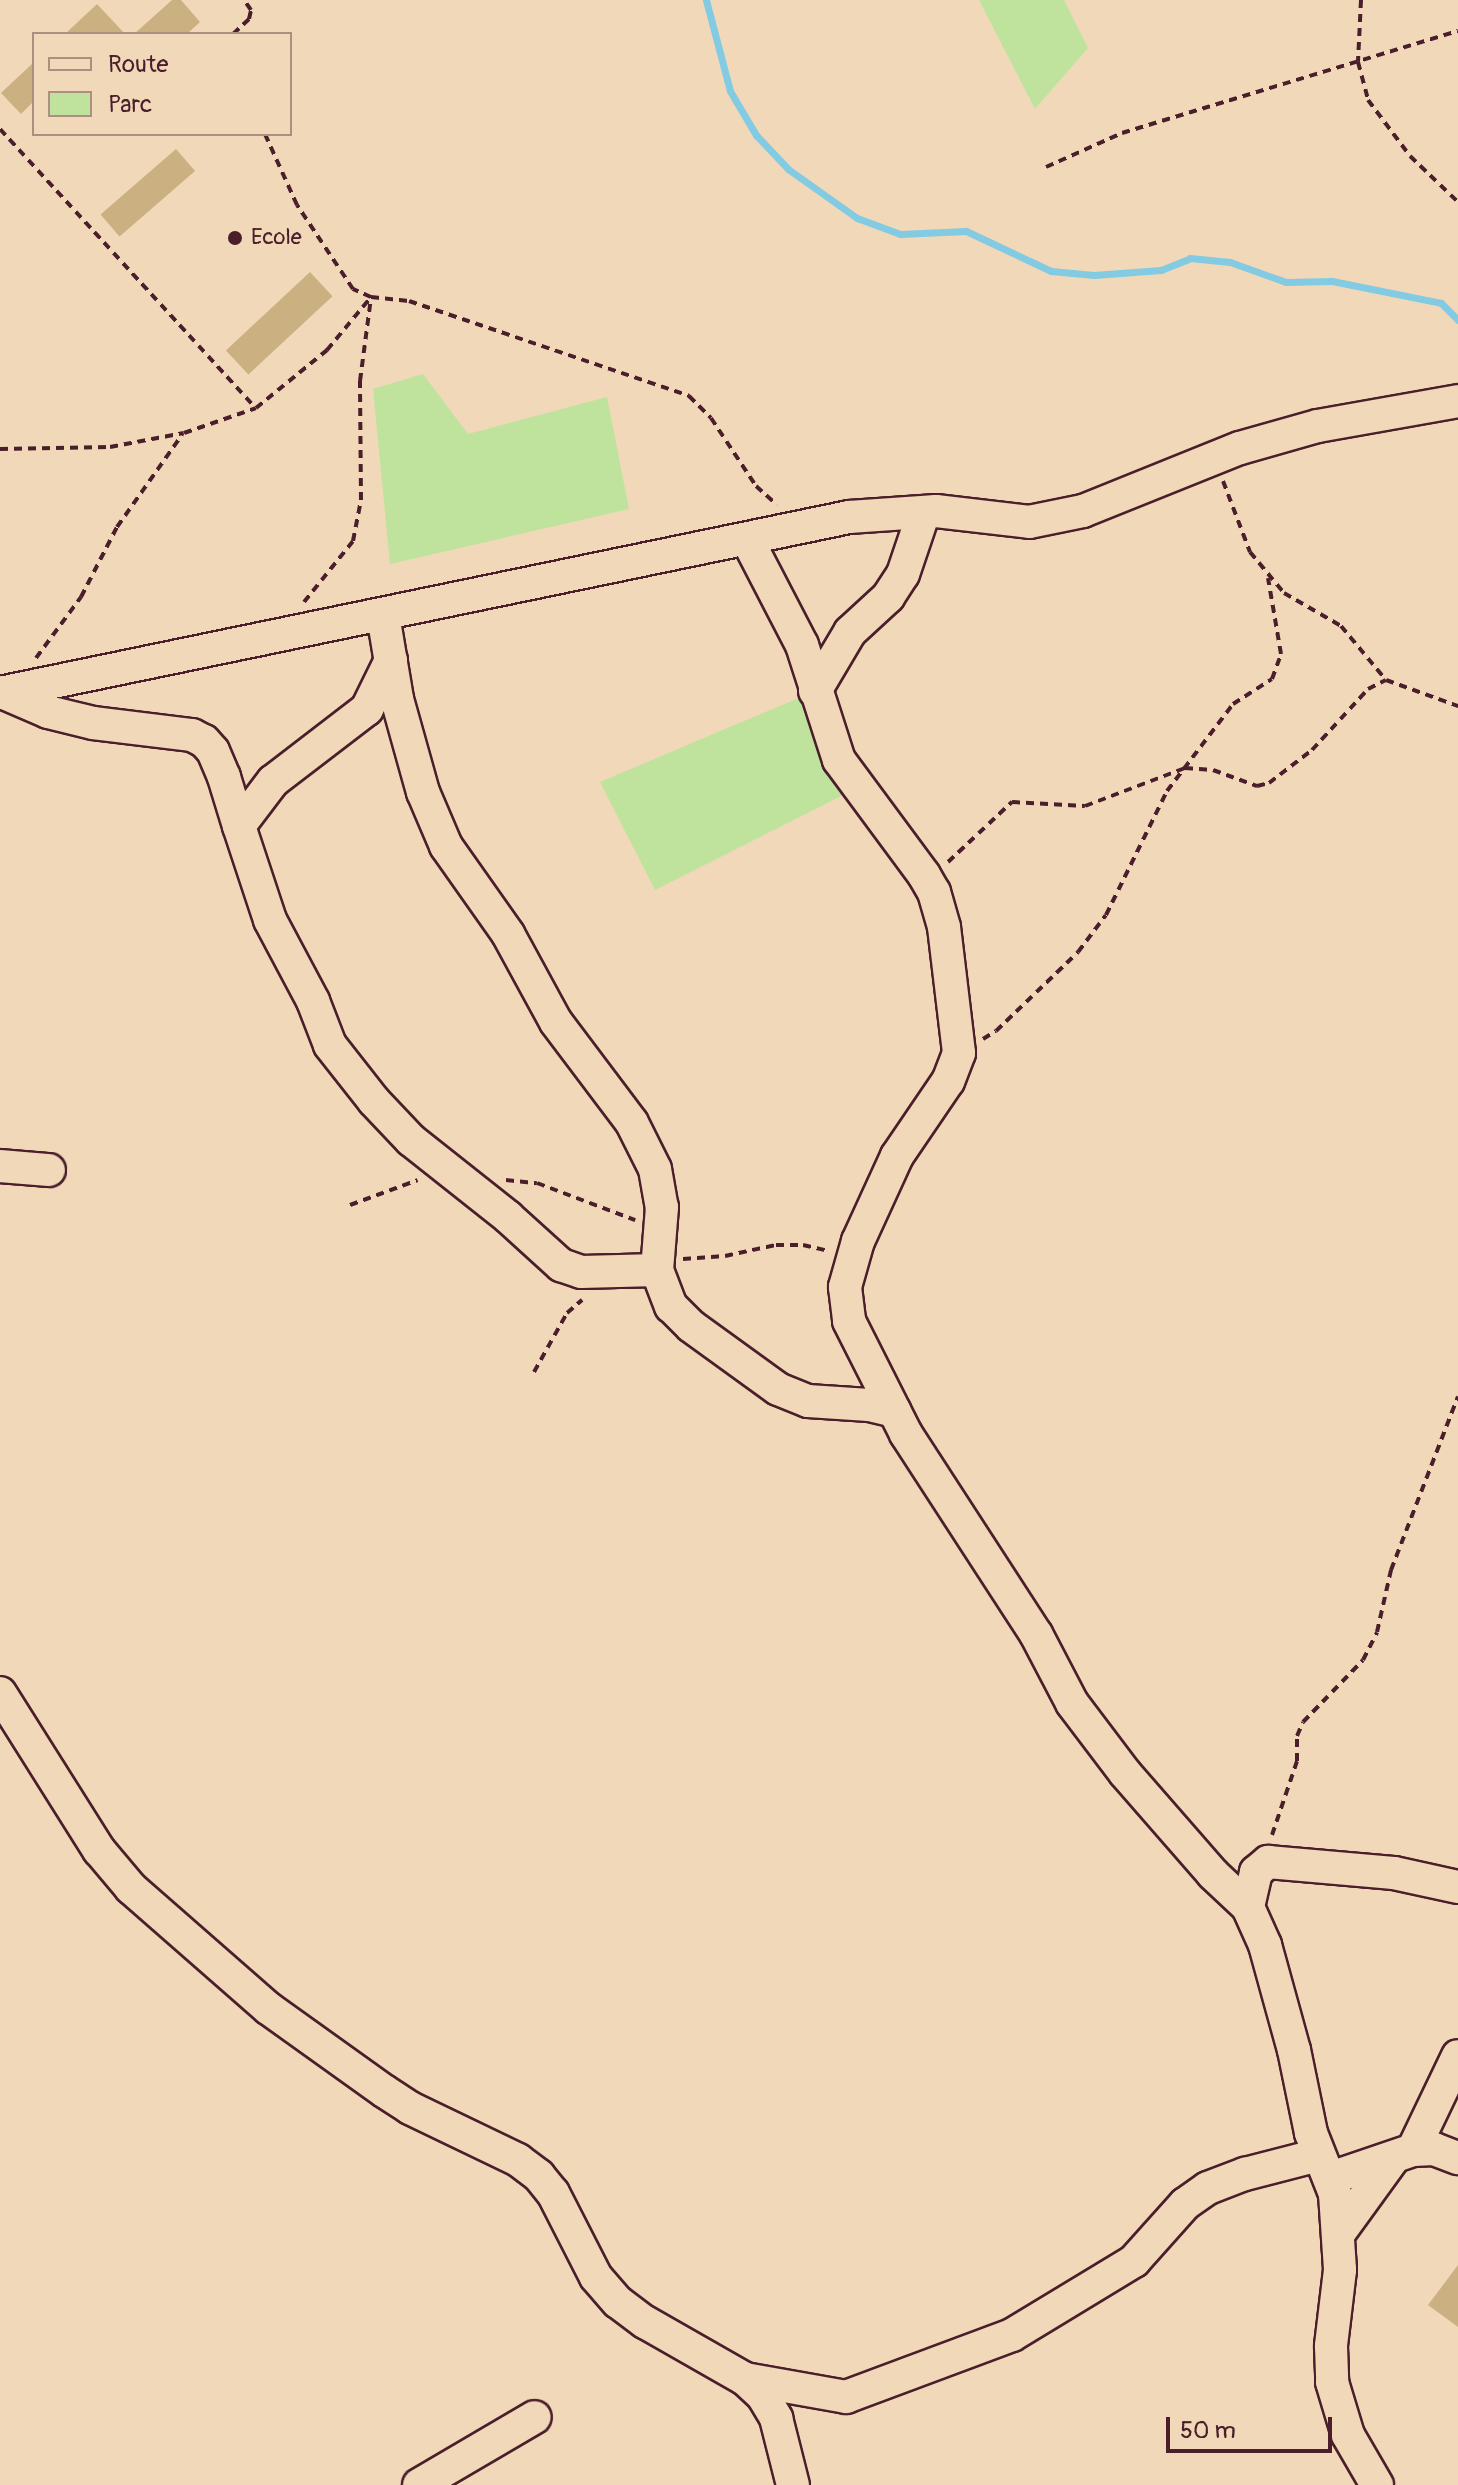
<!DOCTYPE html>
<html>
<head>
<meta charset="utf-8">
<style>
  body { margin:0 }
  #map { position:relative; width:1458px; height:2485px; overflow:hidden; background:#f1d8b9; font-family:Pangolin,sans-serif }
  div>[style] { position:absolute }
  .green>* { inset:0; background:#bfe39d }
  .stream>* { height:7px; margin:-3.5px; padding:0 3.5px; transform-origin:3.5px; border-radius:3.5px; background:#82cbe2 }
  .building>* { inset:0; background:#cbb181; transform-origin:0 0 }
  .path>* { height:4px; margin-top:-2px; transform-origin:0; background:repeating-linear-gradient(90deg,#4a1f2b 0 8px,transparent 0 14px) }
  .roads { filter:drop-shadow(2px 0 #4a1f2b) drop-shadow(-2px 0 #4a1f2b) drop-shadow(0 2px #4a1f2b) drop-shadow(0 -2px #4a1f2b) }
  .minor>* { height:32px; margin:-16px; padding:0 16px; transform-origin:16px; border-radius:16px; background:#f1d8b9 }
  .dots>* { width:22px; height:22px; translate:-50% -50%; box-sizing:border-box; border:4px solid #f1d8b9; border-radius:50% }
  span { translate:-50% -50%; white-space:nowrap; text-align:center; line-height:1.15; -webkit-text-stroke:6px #f1d8b9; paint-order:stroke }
  .poi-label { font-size:22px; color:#4a1f2b }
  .left { translate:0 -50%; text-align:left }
  .legend { position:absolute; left:32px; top:32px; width:260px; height:104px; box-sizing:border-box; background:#f1d8b9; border:2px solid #ae8e80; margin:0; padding:10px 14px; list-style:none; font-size:24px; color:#4a1f2b }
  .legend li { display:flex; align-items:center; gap:16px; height:40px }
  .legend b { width:40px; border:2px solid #ae8e80 }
  .scale { position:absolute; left:1166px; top:2417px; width:166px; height:36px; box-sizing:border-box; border:4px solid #4a1f2b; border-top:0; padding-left:10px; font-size:24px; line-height:28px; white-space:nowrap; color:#4a1f2b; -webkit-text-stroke:6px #f1d8b9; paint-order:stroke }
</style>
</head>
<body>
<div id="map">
  <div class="green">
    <div style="clip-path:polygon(979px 0,1064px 0,1088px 48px,1035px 109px)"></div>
    <div style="clip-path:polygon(423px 374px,468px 434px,607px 397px,629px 509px,390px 564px,373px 389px)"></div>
    <div style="clip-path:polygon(815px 691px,859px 787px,655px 890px,600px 782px)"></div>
  </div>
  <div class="stream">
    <div style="left:706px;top:0;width:94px;rotate:75.2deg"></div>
    <div style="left:730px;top:91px;width:51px;rotate:59.4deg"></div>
    <div style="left:756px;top:135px;width:47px;rotate:46.7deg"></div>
    <div style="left:788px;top:169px;width:85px;rotate:35.4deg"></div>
    <div style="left:857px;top:218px;width:46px;rotate:20.4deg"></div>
    <div style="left:900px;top:234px;width:66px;rotate:-2.6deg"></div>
    <div style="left:966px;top:231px;width:94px;rotate:25.2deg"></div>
    <div style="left:1051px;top:271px;width:43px;rotate:5.3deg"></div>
    <div style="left:1094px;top:275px;width:67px;rotate:-4.3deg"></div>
    <div style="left:1161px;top:270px;width:31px;rotate:-22deg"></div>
    <div style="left:1190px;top:258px;width:40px;rotate:5.7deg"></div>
    <div style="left:1230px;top:262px;width:59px;rotate:19.7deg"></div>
    <div style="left:1286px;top:282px;width:46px;rotate:-1.2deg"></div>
    <div style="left:1332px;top:281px;width:111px;rotate:11.4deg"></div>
    <div style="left:1441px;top:303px;width:24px;rotate:45deg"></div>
  </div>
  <div class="building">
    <div style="clip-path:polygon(172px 0,181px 0,200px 22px,187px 34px,134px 34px)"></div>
    <div style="clip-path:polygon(97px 4px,125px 34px,65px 34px)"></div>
    <div style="clip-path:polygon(34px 62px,34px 101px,21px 114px,1px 93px)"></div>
    <div style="left:176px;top:149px;width:29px;height:100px;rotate:49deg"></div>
    <div style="left:310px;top:272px;width:33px;height:115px;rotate:47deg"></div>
    <div style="clip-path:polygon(1458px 2265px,1458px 2327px,1428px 2305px)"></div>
  </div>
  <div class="path">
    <div style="left:1361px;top:0;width:62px;rotate:92.8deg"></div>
    <div style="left:1358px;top:62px;width:39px;rotate:75deg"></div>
    <div style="left:1368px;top:100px;width:70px;rotate:53.1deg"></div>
    <div style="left:1410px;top:156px;width:66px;rotate:43.8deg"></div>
    <div style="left:233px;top:34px;width:22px;rotate:-43deg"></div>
    <div style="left:249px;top:19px;width:9px;rotate:-77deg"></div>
    <div style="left:251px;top:10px;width:12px;rotate:-125deg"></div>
    <div style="left:0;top:129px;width:379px;rotate:47.5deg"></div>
    <div style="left:1046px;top:167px;width:83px;rotate:-24.1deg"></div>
    <div style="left:1122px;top:133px;width:351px;rotate:-16.9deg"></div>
    <div style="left:0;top:449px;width:110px;rotate:-1deg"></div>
    <div style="left:110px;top:447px;width:75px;rotate:-10.7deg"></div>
    <div style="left:184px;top:433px;width:76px;rotate:-19.1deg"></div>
    <div style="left:256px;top:408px;width:92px;rotate:-39.2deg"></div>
    <div style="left:327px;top:350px;width:69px;rotate:-50.3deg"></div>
    <div style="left:371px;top:297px;width:20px;rotate:-156deg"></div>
    <div style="left:353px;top:289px;width:101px;rotate:-123.7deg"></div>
    <div style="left:297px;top:205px;width:78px;rotate:-114.3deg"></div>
    <div style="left:1223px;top:481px;width:76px;rotate:69.2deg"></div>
    <div style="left:1250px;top:552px;width:53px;rotate:50.3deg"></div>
    <div style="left:1284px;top:593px;width:66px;rotate:30.1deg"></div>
    <div style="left:1341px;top:626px;width:70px;rotate:50.2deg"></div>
    <div style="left:1386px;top:680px;width:77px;rotate:19.9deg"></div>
    <div style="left:304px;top:602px;width:78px;rotate:-51.2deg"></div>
    <div style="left:353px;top:541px;width:42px;rotate:-79deg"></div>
    <div style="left:361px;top:500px;width:119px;rotate:-90.5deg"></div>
    <div style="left:360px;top:381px;width:85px;rotate:-82.5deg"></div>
    <div style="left:371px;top:297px;width:38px;rotate:6deg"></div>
    <div style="left:409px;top:301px;width:296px;rotate:18.7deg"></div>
    <div style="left:689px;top:396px;width:31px;rotate:45deg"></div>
    <div style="left:711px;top:418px;width:82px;rotate:56.5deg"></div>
    <div style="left:756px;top:486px;width:28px;rotate:42deg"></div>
    <div style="left:36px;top:658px;width:76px;rotate:-53.6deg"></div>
    <div style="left:81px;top:597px;width:79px;rotate:-62.8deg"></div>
    <div style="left:117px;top:527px;width:113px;rotate:-54.8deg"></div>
    <div style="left:948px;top:862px;width:88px;rotate:-43.2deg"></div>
    <div style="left:1012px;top:802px;width:73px;rotate:3.1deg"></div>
    <div style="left:1085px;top:806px;width:107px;rotate:-20.8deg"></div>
    <div style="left:1185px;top:768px;width:28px;rotate:4deg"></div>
    <div style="left:1213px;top:770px;width:47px;rotate:20deg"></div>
    <div style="left:1257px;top:786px;width:12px;rotate:-14deg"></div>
    <div style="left:1269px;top:783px;width:54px;rotate:-37.5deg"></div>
    <div style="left:1312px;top:750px;width:83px;rotate:-47.4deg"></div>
    <div style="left:1368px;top:689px;width:20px;rotate:-27deg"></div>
    <div style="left:983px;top:1039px;width:15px;rotate:-32deg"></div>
    <div style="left:996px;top:1031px;width:114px;rotate:-43.9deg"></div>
    <div style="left:1078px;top:952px;width:46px;rotate:-52.9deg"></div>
    <div style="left:1106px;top:915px;width:138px;rotate:-63.8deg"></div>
    <div style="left:1167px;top:791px;width:109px;rotate:-52.8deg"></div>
    <div style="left:1233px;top:704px;width:46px;rotate:-32.7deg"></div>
    <div style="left:1272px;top:679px;width:27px;rotate:-70deg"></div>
    <div style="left:1281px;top:654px;width:77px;rotate:-99.7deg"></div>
    <div style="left:506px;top:1180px;width:31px;rotate:6deg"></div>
    <div style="left:537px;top:1183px;width:105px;rotate:20.7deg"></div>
    <div style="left:350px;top:1205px;width:72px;rotate:-20.2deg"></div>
    <div style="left:683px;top:1259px;width:42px;rotate:-4.1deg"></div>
    <div style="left:725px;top:1256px;width:52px;rotate:-12.2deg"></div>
    <div style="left:776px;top:1245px;width:27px"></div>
    <div style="left:803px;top:1245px;width:26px;rotate:13deg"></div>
    <div style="left:534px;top:1372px;width:68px;rotate:-60.8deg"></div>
    <div style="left:567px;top:1313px;width:20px;rotate:-41deg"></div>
    <div style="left:1272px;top:1835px;width:78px;rotate:-71.3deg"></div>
    <div style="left:1297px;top:1761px;width:25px;rotate:-90deg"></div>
    <div style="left:1297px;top:1736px;width:15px;rotate:-67deg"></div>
    <div style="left:1303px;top:1722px;width:86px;rotate:-45.9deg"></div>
    <div style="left:1363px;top:1660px;width:31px;rotate:-63deg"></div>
    <div style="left:1377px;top:1632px;width:64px;rotate:-77.3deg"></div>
    <div style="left:1391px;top:1570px;width:186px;rotate:-68.9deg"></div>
  </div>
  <div class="roads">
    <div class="minor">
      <div style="left:747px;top:539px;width:119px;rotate:62.6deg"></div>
      <div style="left:802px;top:645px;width:121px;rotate:72.2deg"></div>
      <div style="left:839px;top:760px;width:143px;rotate:53.5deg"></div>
      <div style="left:924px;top:875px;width:20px;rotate:60deg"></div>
      <div style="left:934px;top:892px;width:36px;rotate:74deg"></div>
      <div style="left:944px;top:927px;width:127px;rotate:83.2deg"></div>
      <div style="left:959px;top:1053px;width:30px;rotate:111deg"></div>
      <div style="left:948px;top:1081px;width:91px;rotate:124.2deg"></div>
      <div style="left:897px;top:1156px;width:94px;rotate:114.6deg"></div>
      <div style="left:858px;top:1241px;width:48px;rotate:105.8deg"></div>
      <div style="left:845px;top:1287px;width:34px;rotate:83deg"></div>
      <div style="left:849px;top:1321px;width:127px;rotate:63.2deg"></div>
      <div style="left:906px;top:1434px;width:239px;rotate:57deg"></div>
      <div style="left:1036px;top:1634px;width:78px;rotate:62.4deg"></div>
      <div style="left:1072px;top:1703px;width:88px;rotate:52.9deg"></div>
      <div style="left:1125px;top:1773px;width:134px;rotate:48.9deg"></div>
      <div style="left:1213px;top:1874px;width:48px;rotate:43.3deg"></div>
      <div style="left:1248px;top:1907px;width:42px;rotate:65.9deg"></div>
      <div style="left:1265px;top:1945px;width:109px;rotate:74.6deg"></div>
      <div style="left:1294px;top:2050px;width:85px;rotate:78.4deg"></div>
      <div style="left:1311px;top:2133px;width:66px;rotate:68.5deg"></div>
      <div style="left:1335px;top:2194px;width:76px;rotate:86.2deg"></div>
      <div style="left:1340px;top:2270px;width:77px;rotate:96.8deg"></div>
      <div style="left:1331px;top:2346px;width:36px;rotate:88deg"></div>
      <div style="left:1332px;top:2382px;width:55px;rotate:73.2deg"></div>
      <div style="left:1348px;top:2435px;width:58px;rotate:59.9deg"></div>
      <div style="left:383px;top:615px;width:85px;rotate:80.5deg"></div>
      <div style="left:397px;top:699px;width:97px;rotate:74.4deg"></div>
      <div style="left:423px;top:792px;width:59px;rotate:66.9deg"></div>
      <div style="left:446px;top:846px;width:108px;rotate:54.8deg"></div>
      <div style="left:508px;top:934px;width:100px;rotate:61.4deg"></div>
      <div style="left:556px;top:1022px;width:126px;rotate:53deg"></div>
      <div style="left:632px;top:1123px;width:51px;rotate:63.4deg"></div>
      <div style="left:655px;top:1169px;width:39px;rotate:80deg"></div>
      <div style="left:662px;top:1207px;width:63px;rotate:94.5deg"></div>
      <div style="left:657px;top:1270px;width:39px;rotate:69deg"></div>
      <div style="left:671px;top:1306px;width:28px;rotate:45deg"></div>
      <div style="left:691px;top:1326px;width:107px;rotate:35.9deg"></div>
      <div style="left:778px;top:1389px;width:32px;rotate:22deg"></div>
      <div style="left:808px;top:1401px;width:61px;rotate:3.8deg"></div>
      <div style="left:869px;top:1405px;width:26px;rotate:13deg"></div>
      <div style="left:391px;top:660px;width:55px;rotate:116.1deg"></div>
      <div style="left:367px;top:709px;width:118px;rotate:142.5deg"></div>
      <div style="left:273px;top:781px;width:56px;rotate:127.1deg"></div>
      <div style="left:239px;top:826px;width:99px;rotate:71.7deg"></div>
      <div style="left:270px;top:920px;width:92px;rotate:62deg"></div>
      <div style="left:313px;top:1001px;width:47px;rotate:68.9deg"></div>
      <div style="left:330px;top:1045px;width:71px;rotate:51.8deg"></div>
      <div style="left:374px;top:1101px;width:54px;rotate:46.5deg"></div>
      <div style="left:411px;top:1140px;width:124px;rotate:38.4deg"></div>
      <div style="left:508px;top:1217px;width:72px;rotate:42.2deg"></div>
      <div style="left:561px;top:1265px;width:21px;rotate:19deg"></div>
      <div style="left:581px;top:1272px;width:76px;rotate:-1.5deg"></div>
      <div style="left:815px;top:691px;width:69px;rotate:-59.3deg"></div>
      <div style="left:850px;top:632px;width:52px;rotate:-42.6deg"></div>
      <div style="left:888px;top:597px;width:27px;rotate:-57deg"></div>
      <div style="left:903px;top:574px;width:65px;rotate:-71.3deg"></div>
      <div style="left:2px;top:692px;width:50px;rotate:23.5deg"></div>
      <div style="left:48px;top:712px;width:46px;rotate:13.7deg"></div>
      <div style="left:93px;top:723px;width:100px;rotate:6.9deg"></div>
      <div style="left:192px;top:735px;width:13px;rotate:27deg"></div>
      <div style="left:204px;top:741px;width:13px;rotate:48deg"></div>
      <div style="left:213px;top:751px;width:28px;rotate:67deg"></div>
      <div style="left:224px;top:777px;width:51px;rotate:73deg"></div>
      <div style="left:0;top:693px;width:867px;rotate:-11.71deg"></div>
      <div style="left:849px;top:517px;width:87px;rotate:-3.9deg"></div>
      <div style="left:936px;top:511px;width:94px;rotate:6.7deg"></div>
      <div style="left:1029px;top:522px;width:55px;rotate:-11.5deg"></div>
      <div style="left:1083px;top:511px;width:169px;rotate:-21.9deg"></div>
      <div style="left:1240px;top:448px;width:81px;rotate:-15.8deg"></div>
      <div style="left:1318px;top:426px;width:142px;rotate:-10.1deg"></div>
      <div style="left:0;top:1166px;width:49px;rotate:4.7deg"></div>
      <div style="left:0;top:1693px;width:186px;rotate:57.8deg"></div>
      <div style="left:99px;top:1850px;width:50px;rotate:49.9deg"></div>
      <div style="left:131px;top:1888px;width:182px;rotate:41.2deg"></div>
      <div style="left:268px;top:2008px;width:143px;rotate:35.6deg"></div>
      <div style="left:384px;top:2091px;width:31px;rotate:33deg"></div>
      <div style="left:410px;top:2108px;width:120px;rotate:25.7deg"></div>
      <div style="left:518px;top:2160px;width:26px;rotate:37deg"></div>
      <div style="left:539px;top:2176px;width:22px;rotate:51deg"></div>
      <div style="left:553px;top:2193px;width:94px;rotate:62.9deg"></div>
      <div style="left:596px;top:2277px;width:33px;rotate:49deg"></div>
      <div style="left:618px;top:2302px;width:34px;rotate:37deg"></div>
      <div style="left:645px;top:2322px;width:115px;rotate:29.7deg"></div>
      <div style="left:745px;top:2379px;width:25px;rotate:43deg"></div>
      <div style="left:763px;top:2396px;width:26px;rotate:59deg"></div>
      <div style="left:776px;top:2418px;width:69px;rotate:75.8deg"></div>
      <div style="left:1248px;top:1907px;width:36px;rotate:-77deg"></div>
      <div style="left:1256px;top:1872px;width:16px;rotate:-40deg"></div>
      <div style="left:1268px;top:1862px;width:126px;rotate:5deg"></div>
      <div style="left:1394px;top:1873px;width:66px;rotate:12.3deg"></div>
      <div style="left:1413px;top:2150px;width:104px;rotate:-64.4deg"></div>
      <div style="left:1331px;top:2178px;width:87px;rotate:-18.9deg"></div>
      <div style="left:1413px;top:2150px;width:21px;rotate:-3deg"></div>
      <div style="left:1434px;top:2149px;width:26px;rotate:21deg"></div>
      <div style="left:1339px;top:2233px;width:90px;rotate:-54deg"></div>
      <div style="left:745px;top:2379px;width:103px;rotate:10.1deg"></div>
      <div style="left:846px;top:2397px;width:177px;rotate:-20.5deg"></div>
      <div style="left:1012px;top:2335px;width:143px;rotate:-31.2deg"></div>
      <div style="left:1134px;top:2261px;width:76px;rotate:-48.2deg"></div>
      <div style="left:1185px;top:2204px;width:28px;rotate:-35deg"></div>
      <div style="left:1208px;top:2188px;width:40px;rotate:-21deg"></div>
      <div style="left:1245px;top:2174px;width:76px;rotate:-14.4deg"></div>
      <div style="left:419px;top:2485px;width:134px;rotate:-30.4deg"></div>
    </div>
  </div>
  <div class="dots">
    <div style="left:235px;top:238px;background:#4a1f2b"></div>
  </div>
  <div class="poi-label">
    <span class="left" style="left:251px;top:238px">Ecole</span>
  </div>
  <ul class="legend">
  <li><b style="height:10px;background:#f1d8b9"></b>Route</li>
  <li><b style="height:22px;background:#bfe39d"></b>Parc</li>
  </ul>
  <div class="scale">50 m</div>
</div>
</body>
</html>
